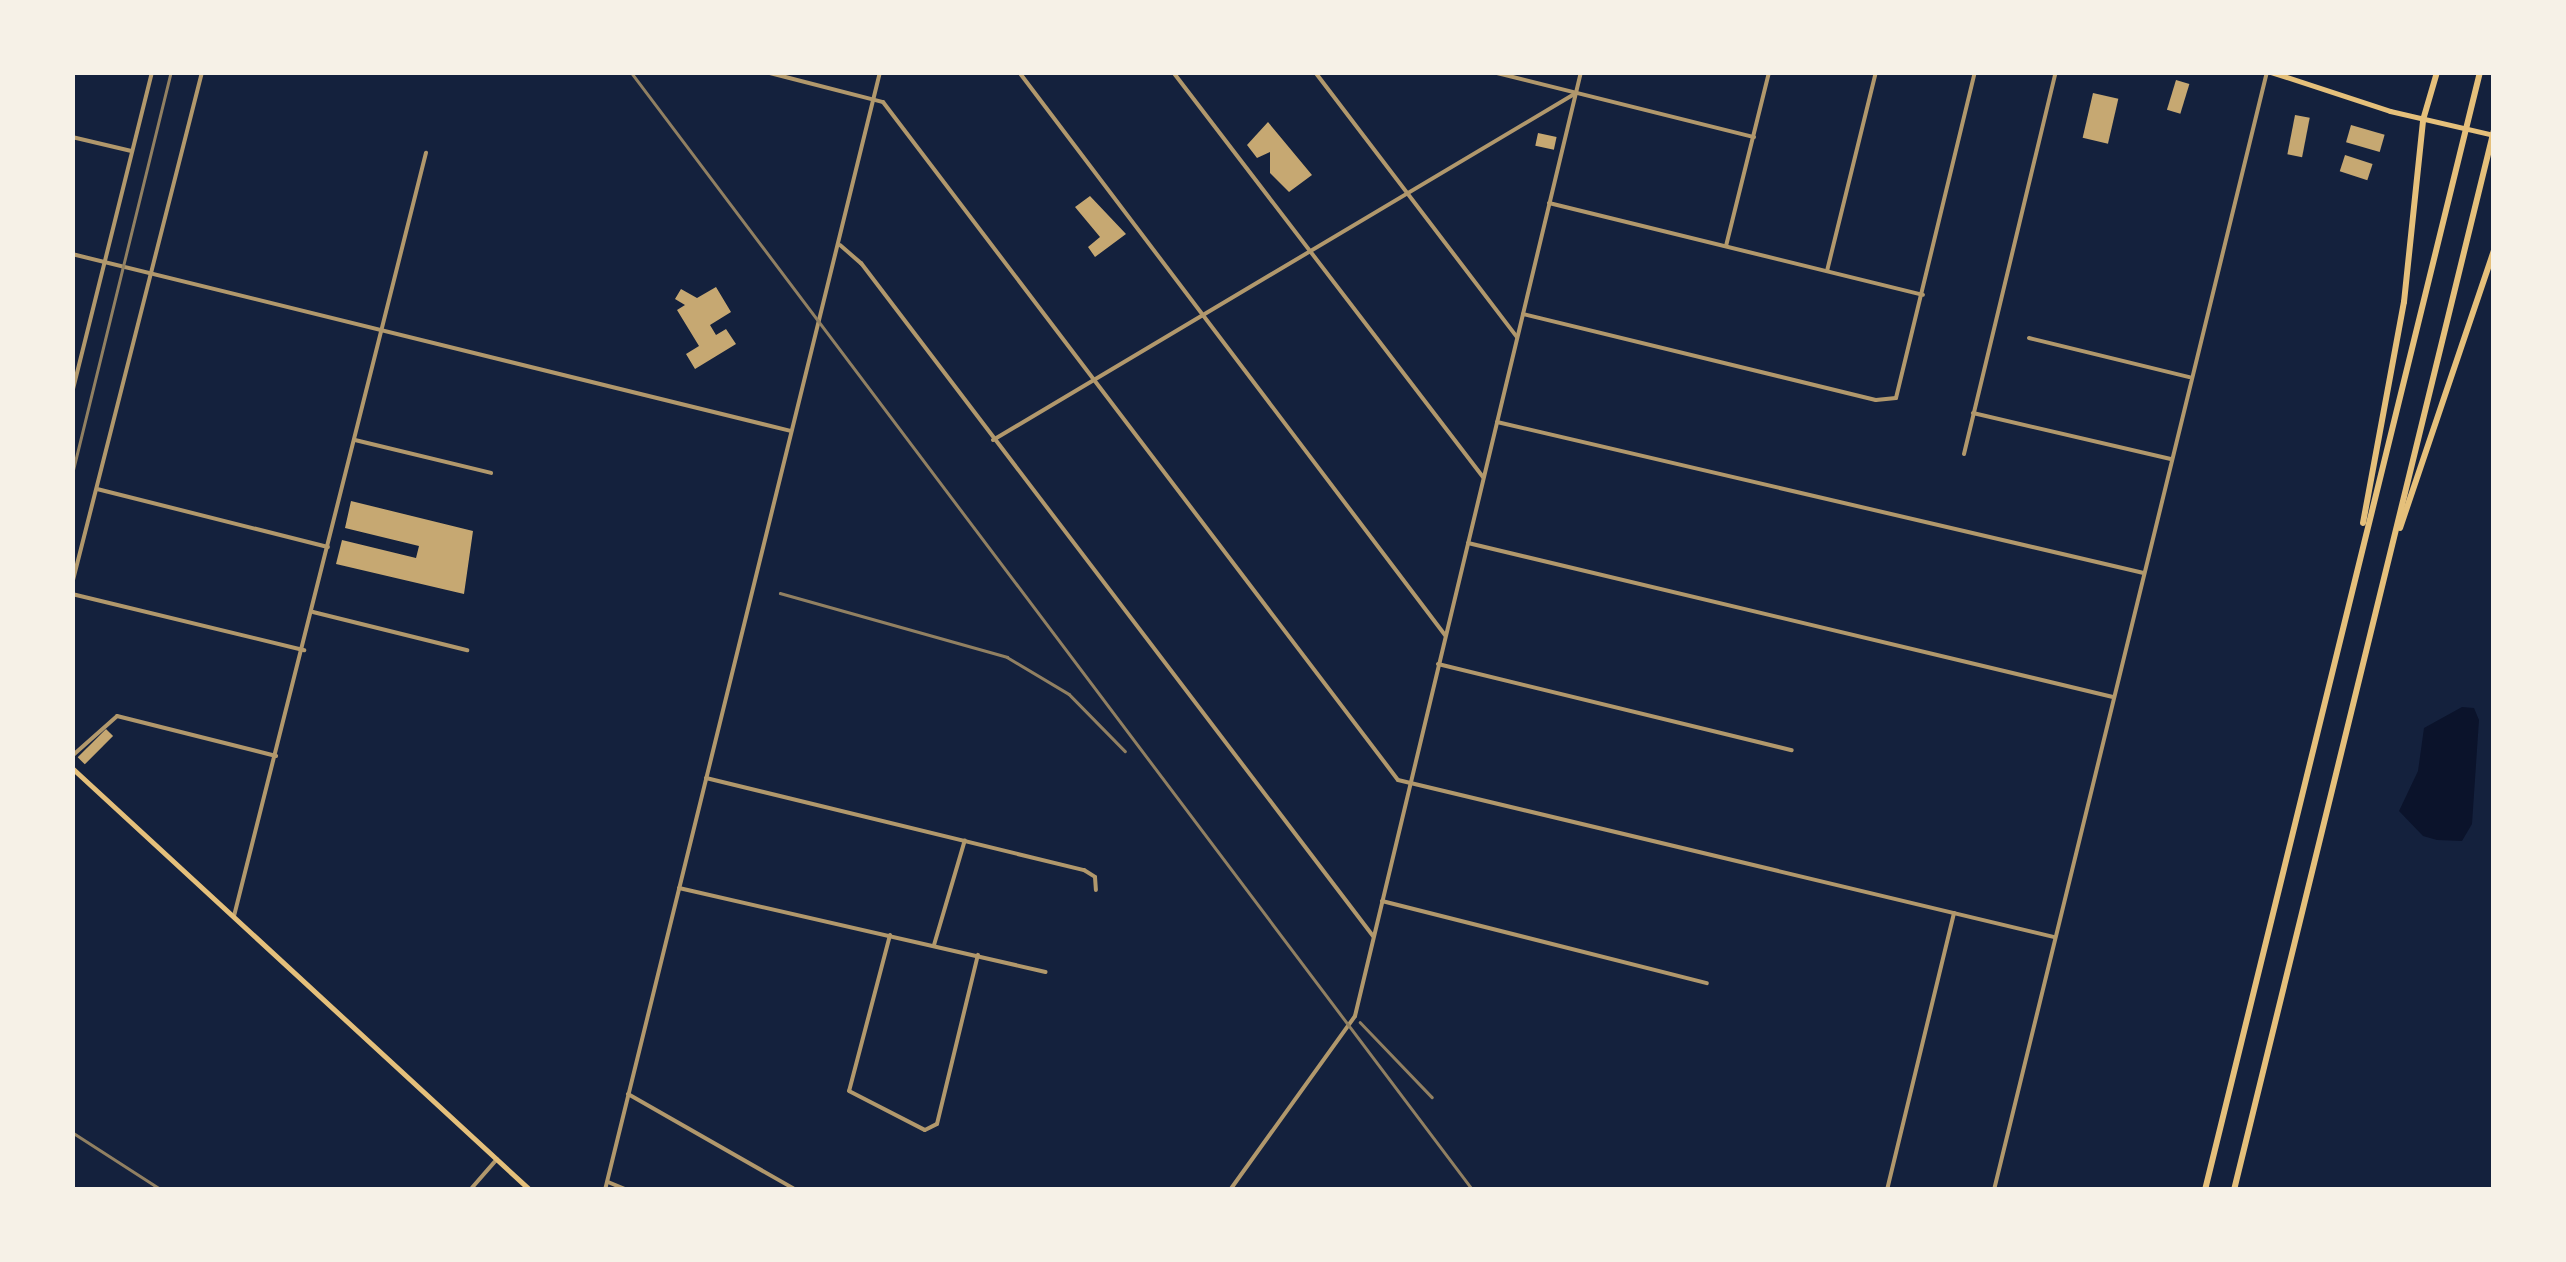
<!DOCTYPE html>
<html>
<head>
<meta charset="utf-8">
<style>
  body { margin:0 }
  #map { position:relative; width:2566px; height:1262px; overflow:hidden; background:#14213d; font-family:Ubuntu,sans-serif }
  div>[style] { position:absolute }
  .water>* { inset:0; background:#0b132b }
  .building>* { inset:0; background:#c6a872; transform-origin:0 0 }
  .minor>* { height:4px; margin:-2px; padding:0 2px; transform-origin:2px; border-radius:2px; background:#b1986c }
  .primary>* { height:5px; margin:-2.5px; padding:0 2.5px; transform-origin:2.5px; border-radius:2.5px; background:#e5c07b }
  .motorway>* { height:6px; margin:-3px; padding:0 3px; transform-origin:3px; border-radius:3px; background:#e5c07b }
  .rail>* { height:2.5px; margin:-1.25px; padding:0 1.25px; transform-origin:1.25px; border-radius:1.25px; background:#918062 }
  span { translate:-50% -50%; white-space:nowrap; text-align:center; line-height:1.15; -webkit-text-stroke:8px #f6f1e7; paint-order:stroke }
  .frame { position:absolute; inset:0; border:75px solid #f6f1e7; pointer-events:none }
</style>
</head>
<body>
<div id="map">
  <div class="water">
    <div style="clip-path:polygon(2462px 707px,2474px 708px,2479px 720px,2472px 824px,2462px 841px,2437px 840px,2423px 836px,2399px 811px,2418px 771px,2424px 728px)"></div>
  </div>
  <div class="building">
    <div style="left:2176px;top:80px;width:14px;height:31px;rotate:17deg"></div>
    <div style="left:2093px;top:93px;width:26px;height:46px;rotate:13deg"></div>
    <div style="left:2295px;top:115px;width:15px;height:40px;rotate:11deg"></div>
    <div style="clip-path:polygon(1268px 122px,1312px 175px,1289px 192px,1270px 173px,1270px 152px,1257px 158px,1247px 145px)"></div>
    <div style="left:2351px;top:125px;width:35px;height:18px;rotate:16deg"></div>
    <div style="left:1538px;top:133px;width:19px;height:13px;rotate:12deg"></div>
    <div style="left:2345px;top:155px;width:29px;height:17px;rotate:18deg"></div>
    <div style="clip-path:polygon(1090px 196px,1126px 234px,1095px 257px,1088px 247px,1100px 237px,1075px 207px)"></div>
    <div style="clip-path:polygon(716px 287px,731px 312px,710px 325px,716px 335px,726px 329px,736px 344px,695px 369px,686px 354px,699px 346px,677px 310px,685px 305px,675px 299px,681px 289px,697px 298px)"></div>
    <div style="clip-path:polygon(351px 501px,473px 531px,464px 594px,336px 564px,342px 540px,416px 558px,419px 546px,345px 528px)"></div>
    <div style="left:106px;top:729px;width:10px;height:40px;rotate:45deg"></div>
  </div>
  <div class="minor">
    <div style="left:766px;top:72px;width:121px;rotate:14.4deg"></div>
    <div style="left:883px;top:102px;width:851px;rotate:52.78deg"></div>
    <div style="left:1398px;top:780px;width:675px;rotate:13.46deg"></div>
    <div style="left:1019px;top:72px;width:706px;rotate:52.89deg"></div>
    <div style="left:1173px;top:72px;width:510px;rotate:52.57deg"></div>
    <div style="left:1315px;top:72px;width:333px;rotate:52.7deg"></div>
    <div style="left:1493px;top:72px;width:269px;rotate:14deg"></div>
    <div style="left:72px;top:137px;width:61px;rotate:13.3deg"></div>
    <div style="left:1549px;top:203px;width:385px;rotate:13.8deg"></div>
    <div style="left:840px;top:245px;width:28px;rotate:41deg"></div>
    <div style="left:861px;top:263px;width:846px;rotate:52.74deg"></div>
    <div style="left:1726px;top:246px;width:179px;rotate:-76.1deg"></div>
    <div style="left:72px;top:254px;width:740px;rotate:13.83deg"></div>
    <div style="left:1827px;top:271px;width:205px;rotate:-76.2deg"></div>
    <div style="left:1523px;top:314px;width:363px;rotate:13.7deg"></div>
    <div style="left:1876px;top:400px;width:20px;rotate:-6deg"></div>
    <div style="left:1896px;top:398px;width:335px;rotate:-76.4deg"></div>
    <div style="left:2029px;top:338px;width:165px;rotate:13.7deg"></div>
    <div style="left:72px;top:393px;width:331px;rotate:-76deg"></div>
    <div style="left:1973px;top:413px;width:203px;rotate:13.1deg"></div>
    <div style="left:1497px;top:422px;width:664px;rotate:13.14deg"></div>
    <div style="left:355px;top:440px;width:140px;rotate:13.6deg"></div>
    <div style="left:993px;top:440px;width:678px;rotate:-30.76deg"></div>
    <div style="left:1964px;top:454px;width:393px;rotate:-76.5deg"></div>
    <div style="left:97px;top:489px;width:238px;rotate:14.1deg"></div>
    <div style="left:1468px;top:543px;width:663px;rotate:13.43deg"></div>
    <div style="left:72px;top:584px;width:528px;rotate:-75.75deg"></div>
    <div style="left:72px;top:594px;width:239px;rotate:13.6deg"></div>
    <div style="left:313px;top:612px;width:159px;rotate:13.9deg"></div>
    <div style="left:1438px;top:664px;width:364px;rotate:13.7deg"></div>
    <div style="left:72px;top:756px;width:60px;rotate:-41.6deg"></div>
    <div style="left:117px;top:716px;width:164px;rotate:14.1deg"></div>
    <div style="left:706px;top:778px;width:389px;rotate:13.7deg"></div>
    <div style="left:1084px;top:870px;width:13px;rotate:32deg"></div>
    <div style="left:1095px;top:877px;width:13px;rotate:86deg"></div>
    <div style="left:679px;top:888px;width:376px;rotate:12.9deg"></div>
    <div style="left:1382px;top:901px;width:335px;rotate:14.2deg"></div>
    <div style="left:234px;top:916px;width:787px;rotate:-75.88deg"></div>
    <div style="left:890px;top:935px;width:161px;rotate:104.7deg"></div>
    <div style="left:849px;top:1091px;width:85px;rotate:27.2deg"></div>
    <div style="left:925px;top:1130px;width:13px;rotate:-27deg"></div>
    <div style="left:937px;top:1124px;width:174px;rotate:-76.4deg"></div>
    <div style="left:934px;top:945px;width:109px;rotate:-73.6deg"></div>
    <div style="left:628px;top:1094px;width:193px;rotate:29.7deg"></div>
    <div style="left:608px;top:1182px;width:21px;rotate:23deg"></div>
    <div style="left:470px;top:1190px;width:41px;rotate:-48.9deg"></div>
    <div style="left:605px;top:1190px;width:1151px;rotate:-76.18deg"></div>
    <div style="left:1230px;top:1190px;width:214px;rotate:-54.3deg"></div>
    <div style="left:1355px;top:1016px;width:971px;rotate:-76.54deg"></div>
    <div style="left:1887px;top:1190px;width:285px;rotate:-76.4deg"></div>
    <div style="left:1994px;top:1190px;width:1151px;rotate:-76.28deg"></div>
  </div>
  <div class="primary">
    <div style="left:2271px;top:72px;width:125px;rotate:18.1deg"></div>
    <div style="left:2390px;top:111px;width:107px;rotate:13deg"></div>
    <div style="left:72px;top:768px;width:623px;rotate:42.66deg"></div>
  </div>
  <div class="motorway">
    <div style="left:2363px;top:523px;width:225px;rotate:-79.5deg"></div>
    <div style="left:2404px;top:302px;width:183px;rotate:-84deg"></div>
    <div style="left:2423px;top:120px;width:50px;rotate:-73.7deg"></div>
    <div style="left:2400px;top:528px;width:293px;rotate:-71.3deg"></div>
    <div style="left:2205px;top:1190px;width:1151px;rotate:-76.18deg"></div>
    <div style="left:2234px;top:1190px;width:1091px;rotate:-76.22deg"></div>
  </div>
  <div class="rail">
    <div style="left:631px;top:72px;width:1400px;rotate:53.02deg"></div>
    <div style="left:72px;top:474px;width:414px;rotate:-76.2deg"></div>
    <div style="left:780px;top:593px;width:236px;rotate:15.7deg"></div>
    <div style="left:1007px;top:657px;width:72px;rotate:30.8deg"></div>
    <div style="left:1069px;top:694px;width:80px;rotate:45.5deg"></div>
    <div style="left:1360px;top:1022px;width:104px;rotate:46.2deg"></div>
    <div style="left:72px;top:1132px;width:107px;rotate:32.8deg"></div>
  </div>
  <div class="frame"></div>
</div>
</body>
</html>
